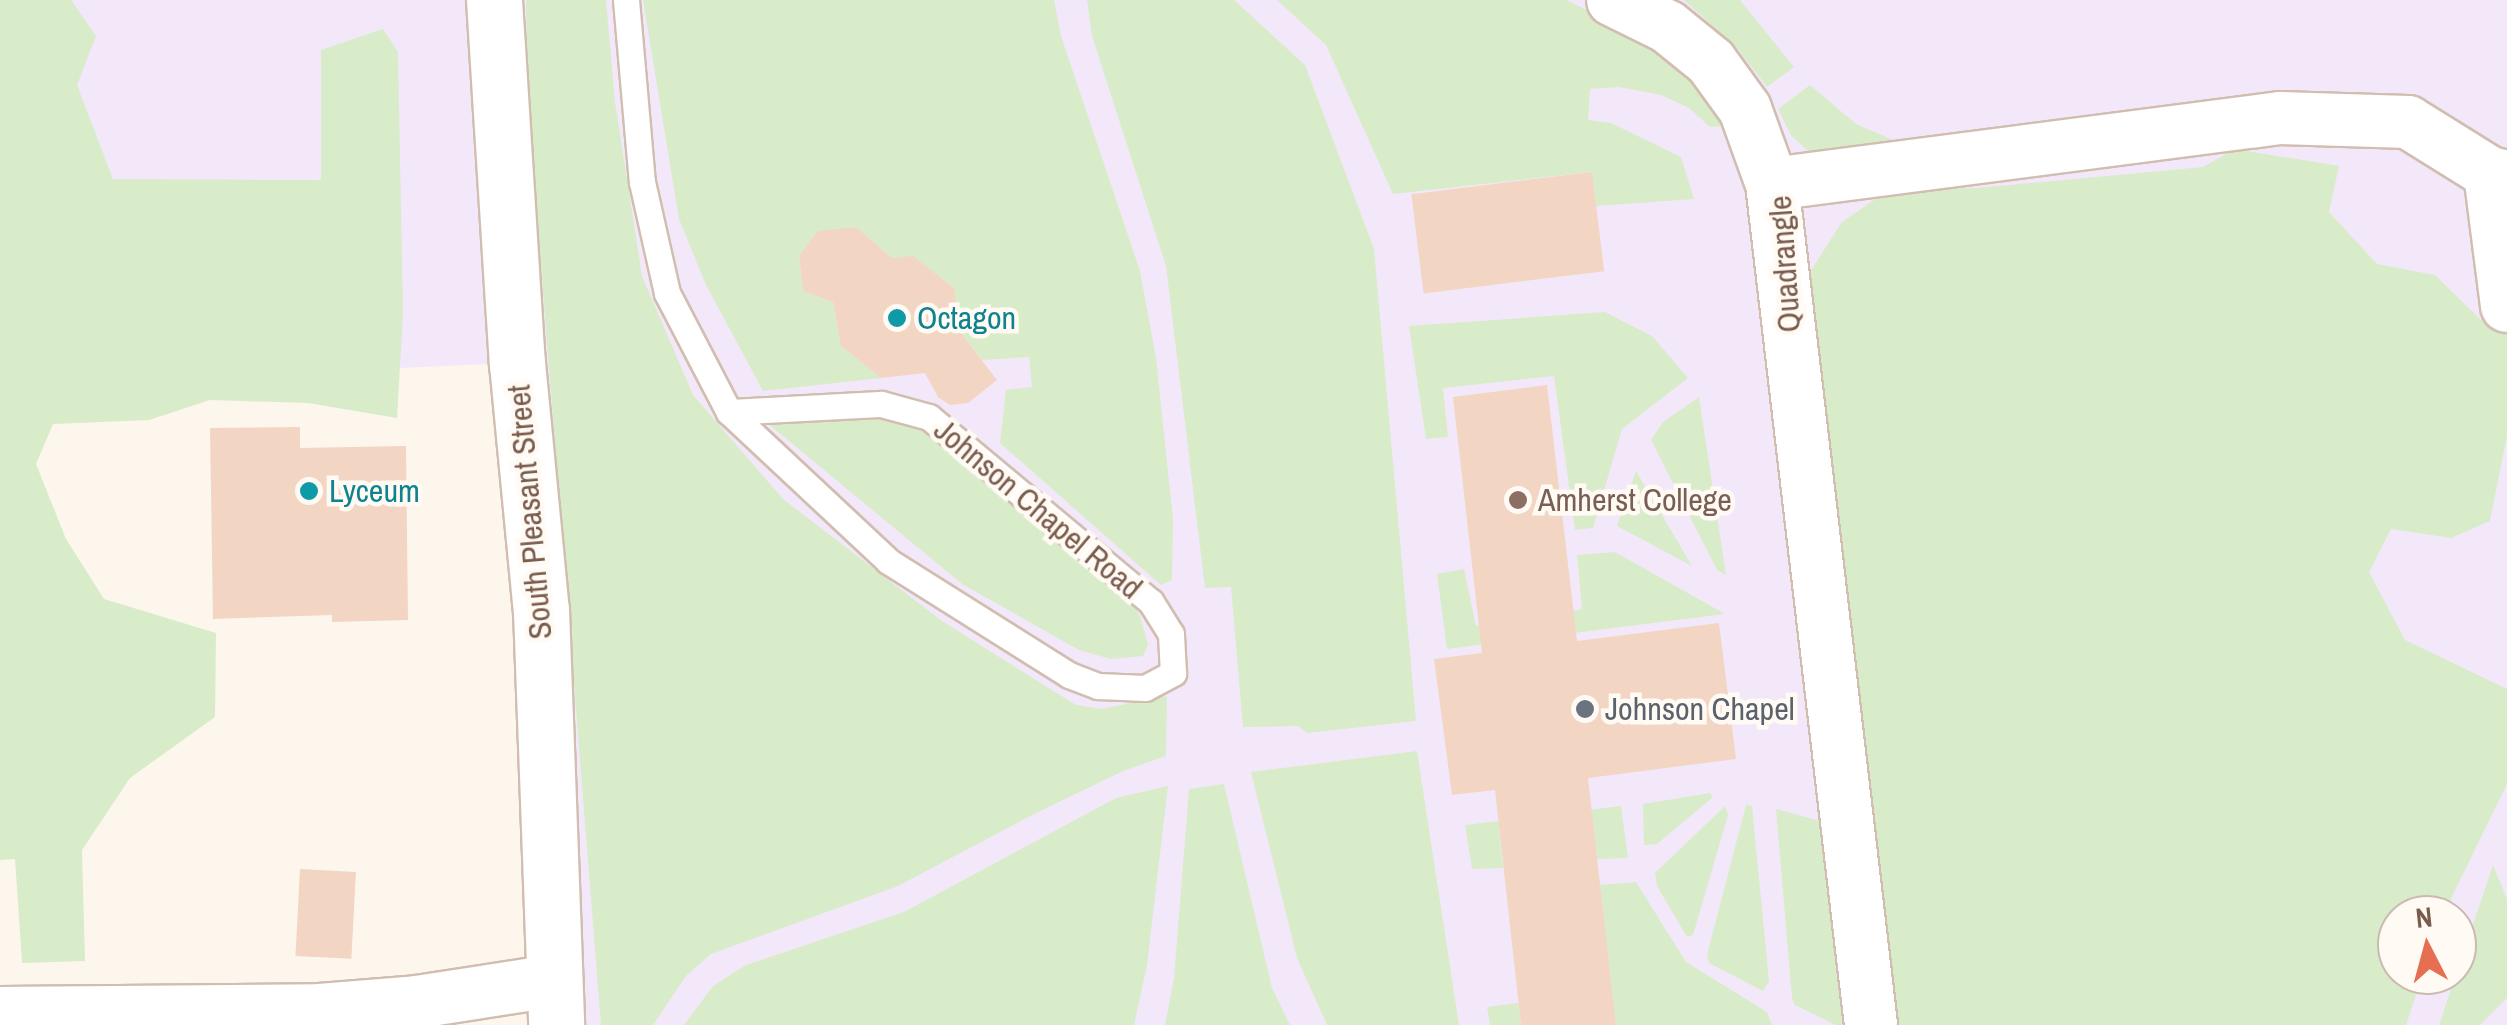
<!DOCTYPE html>
<html>
<head>
<meta charset="utf-8">
<style>
  body { margin:0 }
  #map { position:relative; width:2507px; height:1025px; overflow:hidden; background:#fdf6ec; font-family:"Archivo Narrow",sans-serif }
  div>[style] { position:absolute }
  .education>* { inset:0; background:#f3e8fa }
  .green>* { inset:0; background:#d8ecc9 }
  .building>* { inset:0; background:#f3d5c3; transform-origin:0 0 }
  .roads { filter:drop-shadow(2px 0 #d1beb0) drop-shadow(-2px 0 #d1beb0) drop-shadow(0 2px #d1beb0) drop-shadow(0 -2px #d1beb0) }
  .lane>* { height:25px; margin:-12.5px; padding:0 12.5px; transform-origin:12.5px; border-radius:12.5px; background:#fff }
  .street>* { height:52px; margin:-26px; padding:0 26px; transform-origin:26px; border-radius:26px; background:#fff }
  .secondary>* { height:55px; margin:-27.5px; padding:0 27.5px; transform-origin:27.5px; border-radius:27.5px; background:#fff }
  .dots>* { width:28px; height:28px; translate:-50% -50%; box-sizing:border-box; border:5px solid #fffaf3; border-radius:50% }
  span { translate:-50% -50%; white-space:nowrap; text-align:center; line-height:1.15; -webkit-text-stroke:9px #fffaf3; paint-order:stroke }
  .street-label { font-size:32px; color:#7a5c4d }
  .culture-label { font-size:32px; color:#0d838f }
  .left { translate:0 -50%; text-align:left }
  .education-label { font-size:32px; color:#785e54 }
  .worship-label { font-size:32px; color:#5b616d }
  .north { position:absolute; left:2377px; top:895px; width:100px; height:100px; box-sizing:border-box; background:#fffaf3; border:2px solid #cabbb1; border-radius:50%; rotate:354deg; font-size:28px; font-weight:700; line-height:40px; text-align:center; color:#7a5c4d }
  .north::after { content:''; display:block; margin:auto; width:35px; height:45px; background:#e76f51; clip-path:polygon(50% 0,100% 100%,50% 72%,0 100%) }
</style>
</head>
<body>
<div id="map">
  <div class="education">
    <div style="clip-path:polygon(evenodd,0 0,2507px 0,2507px 1025px,556px 1025px,517px 363px,0 385px,0 0,2397px 915px,2457px 915px,2457px 975px,2397px 975px,2397px 915px)"></div>
  </div>
  <div class="green">
    <div style="clip-path:polygon(0 0,71px 0,96px 36px,77px 85px,113px 179px,321px 180px,321px 50px,383px 29px,398px 52px,403px 314px,397px 418px,308px 403px,210px 400px,149px 420px,53px 424px,36px 464px,66px 539px,104px 599px,216px 633px,215px 717px,130px 778px,82px 850px,85px 961px,22px 963px,15px 859px,0 860px)"></div>
    <div style="clip-path:polygon(526px 0,606px 0,615px 102px,642px 276px,693px 395px,783px 499px,942px 621px,1076px 705px,1101px 709px,1167px 696px,1166px 756px,1123px 771px,1032px 815px,898px 886px,711px 954px,686px 976px,653px 1025px,601px 1025px,527px 90px)"></div>
    <div style="clip-path:polygon(643px 0,1054px 0,1061px 36px,1140px 271px,1156px 358px,1173px 519px,1172px 580px,1161px 585px,1000px 443px,1006px 390px,1032px 387px,1029px 357px,982px 360px,961px 333px,954px 288px,914px 257px,892px 258px,856px 227px,818px 232px,799px 256px,803px 291px,833px 302px,841px 346px,881px 378px,763px 391px,706px 285px,679px 219px)"></div>
    <div style="clip-path:polygon(1087px 0,1234px 0,1305px 65px,1374px 249px,1416px 721px,1307px 733px,1298px 726px,1243px 727px,1231px 587px,1205px 588px,1166px 266px,1092px 36px)"></div>
    <div style="clip-path:polygon(1277px 0,1566px 0,1585px 9px,1647px 43px,1702px 92px,1721px 126px,1710px 127px,1689px 108px,1661px 95px,1619px 87px,1590px 89px,1588px 120px,1611px 123px,1681px 157px,1694px 199px,1596px 206px,1591px 172px,1393px 194px,1326px 45px)"></div>
    <div style="clip-path:polygon(1684px 0,1740px 0,1794px 67px,1767px 87px,1737px 48px)"></div>
    <div style="clip-path:polygon(1810px 85px,1856px 124px,1905px 145px,1810px 153px,1791px 135px,1778px 109px)"></div>
    <div style="clip-path:polygon(2235px 149px,2339px 166px,2329px 212px,2377px 264px,2435px 275px,2485px 324px,2507px 331px,2507px 436px,2490px 521px,2451px 538px,2391px 529px,2369px 572px,2405px 640px,2507px 689px,2507px 784px,2443px 915px,2397px 915px,2397px 975px,2423px 975px,2406px 1025px,1896px 1025px,1808px 275px,1842px 222px,1887px 191px,1977px 188px,2203px 167px)"></div>
    <div style="clip-path:polygon(1605px 312px,1652px 336px,1688px 378px,1622px 429px,1593px 528px,1575px 530px,1554px 376px,1443px 388px,1448px 437px,1426px 439px,1409px 326px)"></div>
    <div style="clip-path:polygon(1699px 397px,1726px 575px,1717px 570px,1651px 440px,1663px 422px)"></div>
    <div style="clip-path:polygon(874px 416px,923px 429px,1127px 592px,1140px 616px,1148px 645px,1143px 656px,1111px 659px,1079px 650px,962px 584px,766px 422px)"></div>
    <div style="clip-path:polygon(1636px 471px,1692px 566px,1617px 526px)"></div>
    <div style="clip-path:polygon(1615px 552px,1725px 614px,1447px 649px,1437px 574px,1464px 569px,1476px 626px,1582px 609px,1577px 555px)"></div>
    <div style="clip-path:polygon(1417px 751px,1459px 1025px,1327px 1025px,1297px 958px,1251px 772px)"></div>
    <div style="clip-path:polygon(1224px 784px,1272px 988px,1290px 1025px,1165px 1025px,1174px 978px,1189px 789px)"></div>
    <div style="clip-path:polygon(1168px 786px,1147px 965px,1134px 1025px,684px 1025px,713px 986px,746px 965px,904px 912px,1116px 798px)"></div>
    <div style="clip-path:polygon(1710px 793px,1713px 797px,1657px 844px,1644px 845px,1643px 804px)"></div>
    <div style="clip-path:polygon(1746px 805px,1752px 806px,1769px 981px,1763px 991px,1709px 963px,1707px 955px)"></div>
    <div style="clip-path:polygon(1621px 806px,1628px 858px,1597px 859px,1592px 819px,1499px 829px,1503px 868px,1472px 869px,1465px 825px)"></div>
    <div style="clip-path:polygon(1725px 806px,1728px 815px,1693px 935px,1687px 937px,1657px 886px,1655px 873px)"></div>
    <div style="clip-path:polygon(1776px 809px,1831px 824px,1852px 1025px,1836px 1025px,1795px 1005px,1792px 998px)"></div>
    <div style="clip-path:polygon(2493px 865px,2507px 899px,2507px 998px,2480px 1025px,2439px 1025px)"></div>
    <div style="clip-path:polygon(1636px 882px,1686px 962px,1767px 1012px,1772px 1025px,1616px 1025px,1600px 885px)"></div>
    <div style="clip-path:polygon(1518px 1003px,1521px 1025px,1490px 1025px,1487px 1007px)"></div>
  </div>
  <div class="building">
    <div style="left:1592px;top:172px;width:100px;height:182px;rotate:83deg"></div>
    <div style="clip-path:polygon(856px 227px,892px 258px,913px 256px,954px 288px,961px 333px,997px 380px,968px 403px,950px 405px,938px 397px,925px 373px,881px 378px,841px 346px,833px 302px,803px 291px,799px 256px,818px 231px)"></div>
    <div style="clip-path:polygon(1547px 385px,1577px 641px,1719px 623px,1736px 759px,1588px 778px,1616px 1025px,1521px 1025px,1495px 790px,1452px 795px,1434px 659px,1482px 653px,1453px 397px)"></div>
    <div style="clip-path:polygon(300px 427px,300px 448px,406px 446px,408px 620px,332px 622px,332px 615px,213px 619px,210px 428px)"></div>
    <div style="left:300px;top:869px;width:56px;height:87px;rotate:3deg"></div>
  </div>
  <div class="roads">
    <div class="lane">
      <div style="left:626px;top:0;width:183px;rotate:85deg"></div>
      <div style="left:642px;top:182px;width:114px;rotate:77.3deg"></div>
      <div style="left:667px;top:293px;width:134px;rotate:62.5deg"></div>
      <div style="left:729px;top:412px;width:218px;rotate:43.1deg"></div>
      <div style="left:888px;top:561px;width:214px;rotate:32.2deg"></div>
      <div style="left:1069px;top:675px;width:31px;rotate:21deg"></div>
      <div style="left:1098px;top:686px;width:47px;rotate:2.4deg"></div>
      <div style="left:1145px;top:688px;width:32px;rotate:-28deg"></div>
      <div style="left:1173px;top:673px;width:39px;rotate:-93deg"></div>
      <div style="left:1171px;top:634px;width:38px;rotate:-122deg"></div>
      <div style="left:1151px;top:602px;width:289px;rotate:-140.2deg"></div>
      <div style="left:929px;top:417px;width:50px;rotate:-164.8deg"></div>
      <div style="left:881px;top:404px;width:152px;rotate:177deg"></div>
    </div>
    <div class="street">
      <div style="left:1613px;top:0;width:61px;rotate:26.1deg"></div>
      <div style="left:1668px;top:27px;width:55px;rotate:39.1deg"></div>
      <div style="left:1711px;top:62px;width:58px;rotate:54.1deg"></div>
      <div style="left:1745px;top:109px;width:80px;rotate:70.2deg"></div>
      <div style="left:2490px;top:173px;width:134px;rotate:82.7deg"></div>
      <div style="left:0;top:1013px;width:320px;rotate:-0.5deg"></div>
      <div style="left:320px;top:1010px;width:97px;rotate:-4.7deg"></div>
      <div style="left:417px;top:1002px;width:138px;rotate:-8.8deg"></div>
      <div style="left:1871px;top:1025px;width:847px;rotate:-96.71deg"></div>
      <div style="left:1772px;top:184px;width:512px;rotate:-7.4deg"></div>
      <div style="left:2280px;top:118px;width:128px;rotate:1.8deg"></div>
      <div style="left:2408px;top:122px;width:97px;rotate:31.9deg"></div>
      <div style="left:2490px;top:173px;width:17px;rotate:13deg"></div>
    </div>
    <div class="secondary">
      <div style="left:494px;top:0;width:364px;rotate:86.4deg"></div>
      <div style="left:517px;top:363px;width:248px;rotate:84.5deg"></div>
      <div style="left:541px;top:610px;width:415px;rotate:87.9deg"></div>
    </div>
  </div>
  <div class="dots">
    <div style="left:897px;top:318px;background:#0f9aa8"></div>
    <div style="left:309px;top:491px;background:#0f9aa8"></div>
    <div style="left:1518px;top:500px;background:#8d6e63"></div>
    <div style="left:1585px;top:709px;background:#6b7280"></div>
  </div>
  <div class="street-label">
    <span style="left:1785px;top:264px;rotate:-94deg">Quadrangle</span>
    <span style="left:1038px;top:509px;rotate:40deg">Johnson Chapel Road</span>
    <span style="left:530px;top:512px;rotate:-95deg">South Pleasant Street</span>
  </div>
  <div class="culture-label">
    <span class="left" style="left:917px;top:318px">Octagon</span>
    <span class="left" style="left:329px;top:491px">Lyceum</span>
  </div>
  <div class="education-label">
    <span class="left" style="left:1538px;top:500px">Amherst College</span>
  </div>
  <div class="worship-label">
    <span class="left" style="left:1605px;top:709px">Johnson Chapel</span>
  </div>
  <div class="north">N</div>
</div>
</body>
</html>
